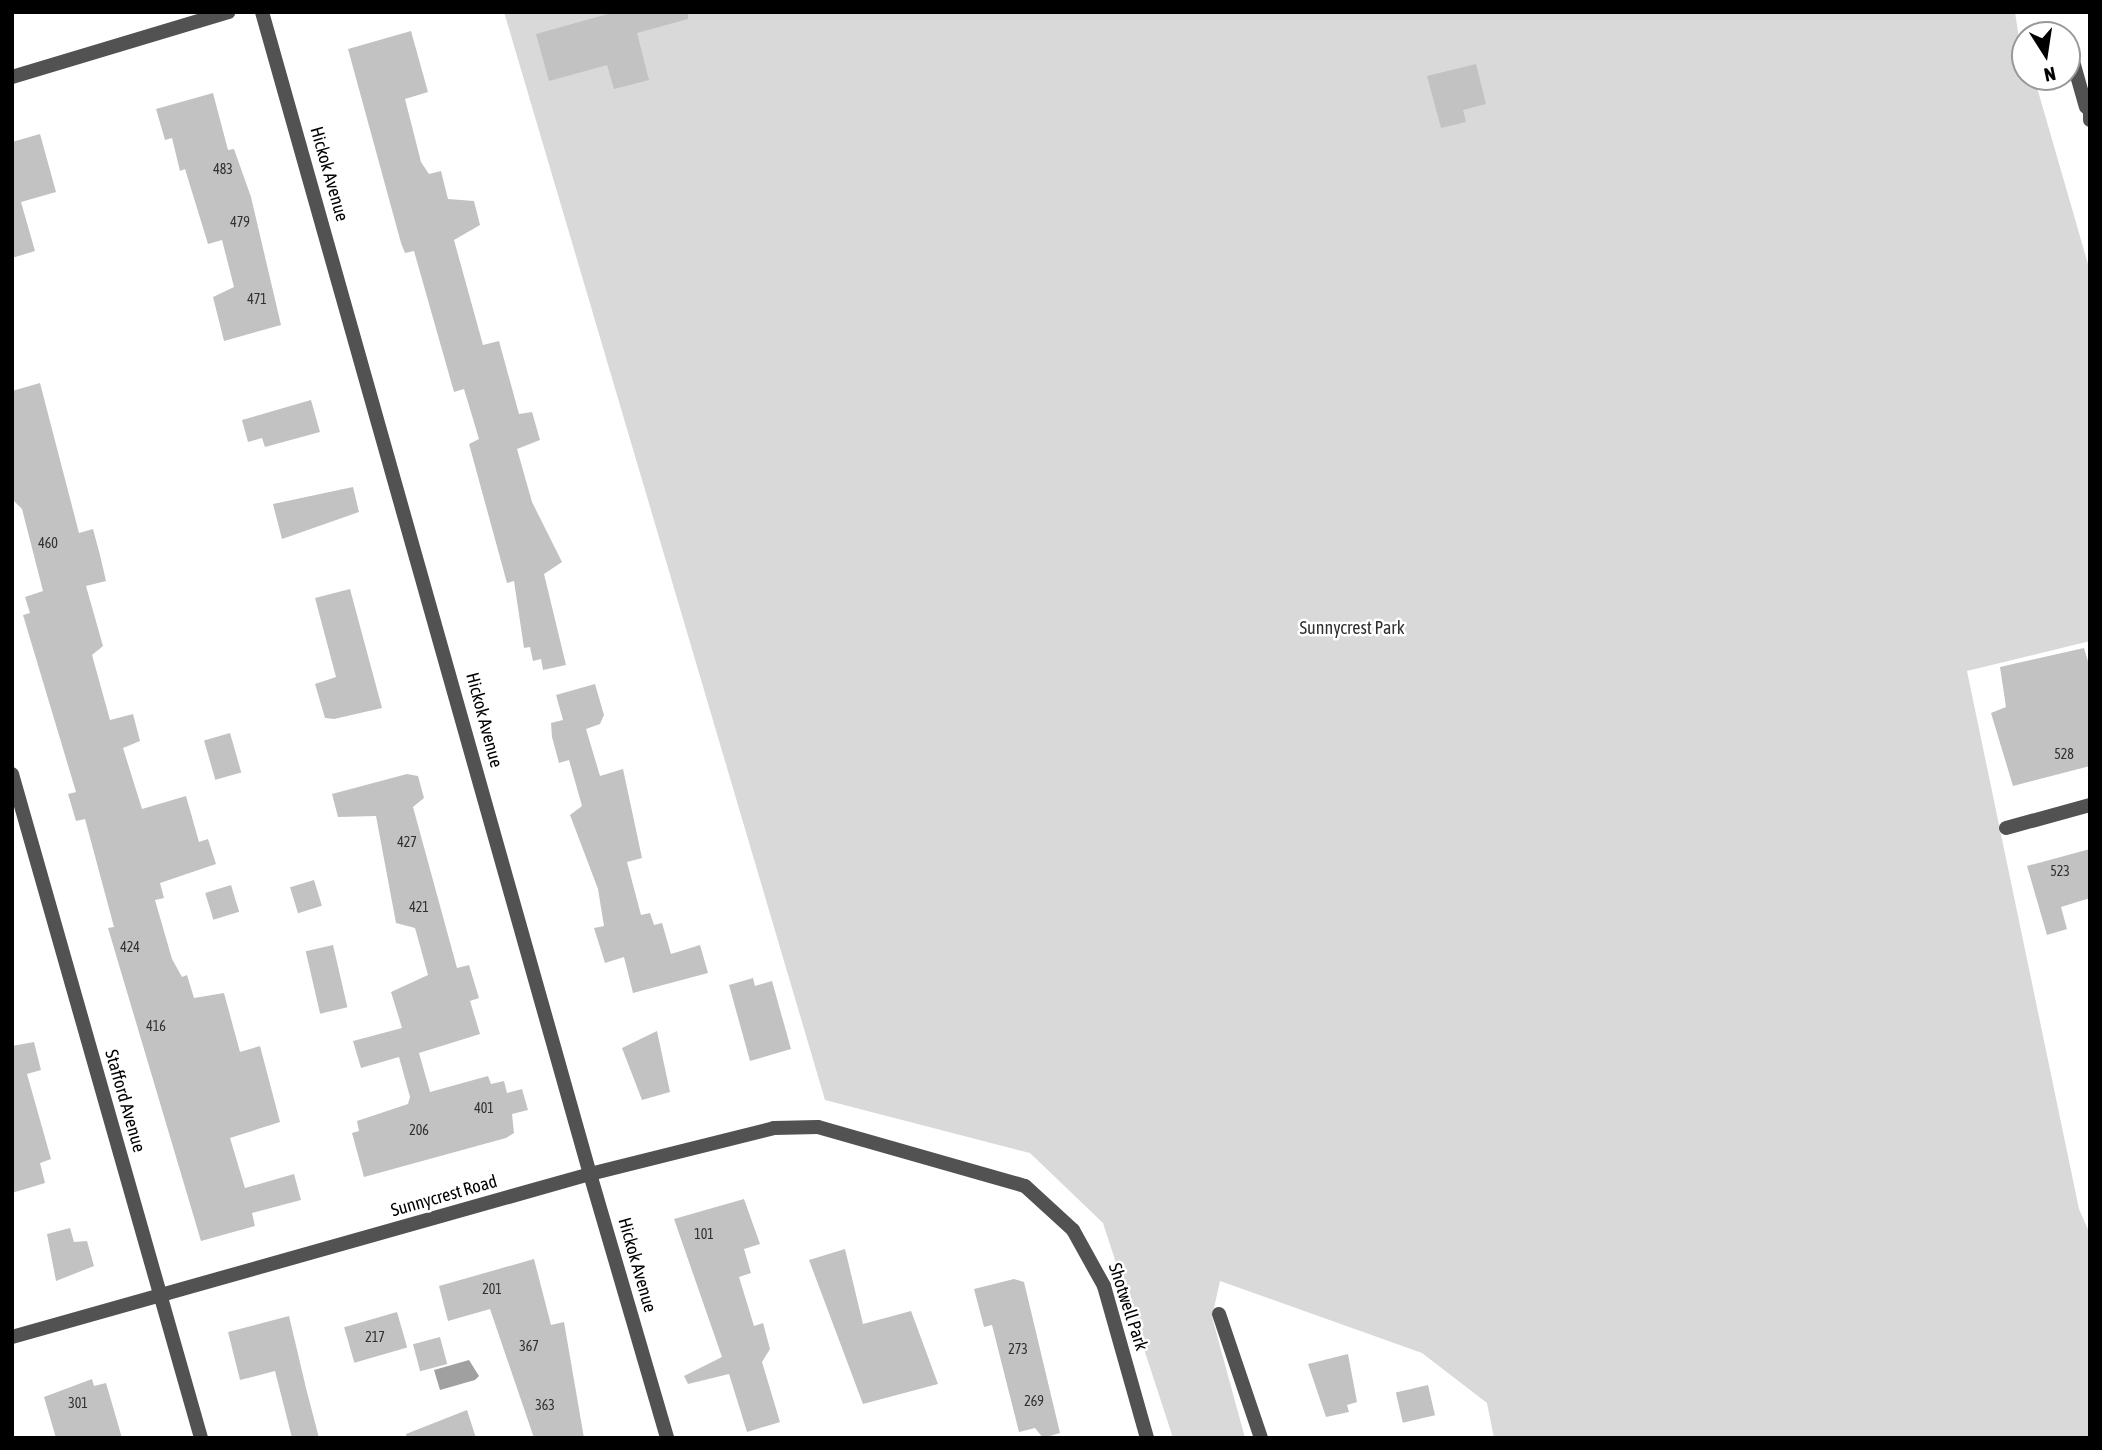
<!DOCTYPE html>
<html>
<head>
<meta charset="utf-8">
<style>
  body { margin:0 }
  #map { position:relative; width:2102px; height:1450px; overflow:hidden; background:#fff; font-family:"Asap Condensed",sans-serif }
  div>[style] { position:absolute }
  .green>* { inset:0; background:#d9d9d9 }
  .water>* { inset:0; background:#a0a0a0 }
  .building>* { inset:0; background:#c2c2c2; transform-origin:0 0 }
  .service>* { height:14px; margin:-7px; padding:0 7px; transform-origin:7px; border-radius:7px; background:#525252 }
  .minor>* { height:14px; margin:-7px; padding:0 7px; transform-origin:7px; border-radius:7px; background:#525252 }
  .tertiary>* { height:14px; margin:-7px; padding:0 7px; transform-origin:7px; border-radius:7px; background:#525252 }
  span { translate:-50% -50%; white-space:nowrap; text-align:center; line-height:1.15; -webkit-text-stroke:5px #fff; paint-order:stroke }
  .number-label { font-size:14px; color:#303030 }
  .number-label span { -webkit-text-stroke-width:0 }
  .street-label { font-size:18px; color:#000 }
  .park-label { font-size:18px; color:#303030 }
  .frame { position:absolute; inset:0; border:14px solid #000; pointer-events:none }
  .north { position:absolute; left:2011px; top:21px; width:70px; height:70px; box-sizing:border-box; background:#fff; border:2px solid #999; border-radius:50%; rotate:168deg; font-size:19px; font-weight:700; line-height:28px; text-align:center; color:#000 }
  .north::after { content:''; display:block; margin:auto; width:24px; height:32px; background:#000; clip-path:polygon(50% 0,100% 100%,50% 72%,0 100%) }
</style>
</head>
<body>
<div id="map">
  <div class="green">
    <div style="clip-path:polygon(504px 12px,2015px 12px,2025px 77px,2034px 77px,2090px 271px,2090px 641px,1967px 671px,2079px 1209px,2090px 1234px,2090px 1438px,1494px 1438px,1487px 1403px,1422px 1353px,1220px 1281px,1212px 1317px,1245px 1438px,1173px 1438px,1103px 1223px,1030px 1153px,825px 1100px)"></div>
  </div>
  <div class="water">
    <div style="clip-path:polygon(469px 1360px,479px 1376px,475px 1380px,440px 1390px,434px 1370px)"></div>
  </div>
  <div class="building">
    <div style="clip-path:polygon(615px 12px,688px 12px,688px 19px,637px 33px,649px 80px,614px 89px,607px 65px,549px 81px,536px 34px)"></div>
    <div style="clip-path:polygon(411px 31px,428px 92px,405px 99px,421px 162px,429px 174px,441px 171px,448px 199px,474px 201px,480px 225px,454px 240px,483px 345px,499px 341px,519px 414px,532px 412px,540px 440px,517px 449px,532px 502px,562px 562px,544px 574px,566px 665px,543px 670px,541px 659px,533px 661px,530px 647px,524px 648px,514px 581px,507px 583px,469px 444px,479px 439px,464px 389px,454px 392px,414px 251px,405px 253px,401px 243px,348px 49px)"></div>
    <div style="clip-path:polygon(1476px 64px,1486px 104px,1463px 110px,1466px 122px,1441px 128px,1427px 76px)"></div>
    <div style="clip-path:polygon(213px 93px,228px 150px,234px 149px,251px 197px,281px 325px,224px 341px,213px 297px,234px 287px,222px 240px,208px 244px,185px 169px,180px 171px,172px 138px,165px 140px,156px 109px)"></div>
    <div style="clip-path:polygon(40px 134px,56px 192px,21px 202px,35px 251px,12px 258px,12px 142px)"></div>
    <div style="clip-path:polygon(40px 383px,79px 533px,93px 529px,100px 555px,106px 581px,86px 586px,103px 646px,92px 655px,110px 720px,133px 714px,140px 741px,123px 748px,142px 809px,186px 796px,199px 842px,208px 839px,216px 864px,160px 883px,164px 898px,155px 900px,172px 959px,182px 977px,187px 975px,194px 998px,224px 993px,240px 1052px,260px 1046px,280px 1122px,230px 1138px,245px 1188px,294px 1174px,301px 1200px,252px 1213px,255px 1226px,201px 1241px,108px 928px,114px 927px,85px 819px,76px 821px,68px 794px,76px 792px,23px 615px,30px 613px,25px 597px,43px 591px,22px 509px,12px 499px,12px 391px)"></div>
    <div style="clip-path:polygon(311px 400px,320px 432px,265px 447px,262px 438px,248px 442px,242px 420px)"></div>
    <div style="clip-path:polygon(353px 487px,359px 512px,282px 539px,273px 504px)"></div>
    <div style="clip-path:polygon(350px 589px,382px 708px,334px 719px,325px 718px,315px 684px,336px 677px,315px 598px)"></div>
    <div style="clip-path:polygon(2084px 648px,2090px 668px,2090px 766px,2013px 786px,1991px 713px,2006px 707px,2000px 667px)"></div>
    <div style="clip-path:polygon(595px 684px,604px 715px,600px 724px,586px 729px,600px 776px,623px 769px,642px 858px,627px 862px,641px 915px,650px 913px,654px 925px,662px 923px,671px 954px,700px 945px,708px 973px,633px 993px,624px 957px,605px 963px,594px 928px,604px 926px,598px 889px,570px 815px,582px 806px,569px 760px,559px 763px,552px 737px,551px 723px,563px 720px,556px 695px)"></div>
    <div style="left:230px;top:733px;width:41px;height:27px;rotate:74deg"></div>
    <div style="clip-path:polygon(407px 774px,418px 776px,424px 798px,413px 807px,457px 968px,469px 965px,479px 998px,470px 1001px,480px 1034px,419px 1053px,430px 1092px,488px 1076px,491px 1084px,504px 1081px,507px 1093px,522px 1089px,528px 1110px,512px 1114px,514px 1133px,506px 1138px,364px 1177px,352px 1133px,359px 1131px,357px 1121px,408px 1104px,410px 1097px,399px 1057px,361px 1068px,353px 1041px,402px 1028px,391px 992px,428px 975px,415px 928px,396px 923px,376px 816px,338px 817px,332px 794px)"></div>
    <div style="clip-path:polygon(2090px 849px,2090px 898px,2061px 907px,2067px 929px,2047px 935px,2027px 866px)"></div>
    <div style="left:314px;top:880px;width:27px;height:25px;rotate:73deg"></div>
    <div style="left:231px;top:885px;width:28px;height:27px;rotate:73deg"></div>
    <div style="left:333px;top:945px;width:64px;height:28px;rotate:77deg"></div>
    <div style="clip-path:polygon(753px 978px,755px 986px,772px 981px,791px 1049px,750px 1061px,729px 985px)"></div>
    <div style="clip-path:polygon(657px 1031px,670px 1092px,642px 1100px,622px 1048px)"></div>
    <div style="clip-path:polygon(34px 1042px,41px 1070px,27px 1074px,51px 1159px,40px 1163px,45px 1183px,12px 1193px,12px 1046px)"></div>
    <div style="clip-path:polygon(744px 1199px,760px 1244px,744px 1249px,751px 1273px,739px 1277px,754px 1326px,763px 1323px,770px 1349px,762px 1362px,780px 1422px,747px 1432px,729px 1374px,688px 1384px,684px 1376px,722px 1357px,674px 1219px)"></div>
    <div style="clip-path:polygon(70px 1228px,74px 1242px,87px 1241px,94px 1266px,56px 1281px,47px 1234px)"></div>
    <div style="clip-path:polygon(845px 1249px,863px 1324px,911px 1311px,938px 1384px,863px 1404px,809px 1260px)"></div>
    <div style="clip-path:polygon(534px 1259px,551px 1325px,564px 1322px,584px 1438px,534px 1438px,490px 1309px,448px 1321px,439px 1286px)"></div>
    <div style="clip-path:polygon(1014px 1279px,1024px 1282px,1060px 1433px,1043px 1438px,1035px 1428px,1019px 1432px,992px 1325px,984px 1327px,974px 1289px)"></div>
    <div style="left:397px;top:1312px;width:37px;height:55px;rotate:74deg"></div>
    <div style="clip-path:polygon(289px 1316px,306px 1388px,319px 1438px,292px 1438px,275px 1371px,240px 1380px,228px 1332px)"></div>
    <div style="left:440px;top:1337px;width:28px;height:28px;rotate:75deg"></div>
    <div style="clip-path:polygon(1348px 1354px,1357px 1402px,1347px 1405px,1349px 1412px,1326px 1417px,1308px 1364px)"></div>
    <div style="clip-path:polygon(92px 1379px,94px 1386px,106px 1383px,122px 1438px,56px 1438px,44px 1397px)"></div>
    <div style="left:1428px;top:1385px;width:31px;height:33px;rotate:77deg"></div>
    <div style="clip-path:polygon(467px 1410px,476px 1438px,407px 1438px,406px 1434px)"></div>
  </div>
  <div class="service">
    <div style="left:2072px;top:58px;width:51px;rotate:74.1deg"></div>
  </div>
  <div class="minor">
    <div style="left:12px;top:77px;width:226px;rotate:-16.7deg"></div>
    <div style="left:2090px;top:106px;width:14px;rotate:90deg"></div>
    <div style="left:12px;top:774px;width:690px;rotate:74.11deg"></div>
    <div style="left:2006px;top:828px;width:87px;rotate:-15.3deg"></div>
    <div style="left:1219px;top:1314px;width:131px;rotate:71.3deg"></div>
    <div style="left:12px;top:1337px;width:601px;rotate:-15.75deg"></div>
    <div style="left:590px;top:1174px;width:275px;rotate:73.7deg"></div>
  </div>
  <div class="tertiary">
    <div style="left:262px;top:12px;width:1207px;rotate:74.24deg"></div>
    <div style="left:590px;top:1174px;width:190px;rotate:-14deg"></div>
    <div style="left:774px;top:1128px;width:44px;rotate:-1.3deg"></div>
    <div style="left:818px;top:1127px;width:215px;rotate:15.9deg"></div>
    <div style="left:1025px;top:1186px;width:65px;rotate:42.5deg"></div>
    <div style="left:1073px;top:1230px;width:64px;rotate:61deg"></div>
    <div style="left:1104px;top:1286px;width:158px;rotate:74.2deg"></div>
  </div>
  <div class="number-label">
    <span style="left:223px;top:169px">483</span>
    <span style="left:240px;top:222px">479</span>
    <span style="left:257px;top:299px">471</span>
    <span style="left:48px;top:543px">460</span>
    <span style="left:2064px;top:754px">528</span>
    <span style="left:407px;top:842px">427</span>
    <span style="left:2060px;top:871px">523</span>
    <span style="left:419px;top:907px">421</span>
    <span style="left:130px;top:947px">424</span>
    <span style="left:156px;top:1026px">416</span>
    <span style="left:484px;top:1108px">401</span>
    <span style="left:419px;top:1130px">206</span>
    <span style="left:704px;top:1234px">101</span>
    <span style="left:492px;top:1289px">201</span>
    <span style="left:375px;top:1337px">217</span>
    <span style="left:529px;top:1346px">367</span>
    <span style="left:1018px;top:1349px">273</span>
    <span style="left:1034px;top:1401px">269</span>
    <span style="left:78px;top:1403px">301</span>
    <span style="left:545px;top:1405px">363</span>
  </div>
  <div class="street-label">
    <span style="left:329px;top:174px;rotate:74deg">Hickok Avenue</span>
    <span style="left:484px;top:720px;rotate:75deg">Hickok Avenue</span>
    <span style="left:125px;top:1101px;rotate:74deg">Stafford Avenue</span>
    <span style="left:444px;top:1196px;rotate:-16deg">Sunnycrest Road</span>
    <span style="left:637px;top:1265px;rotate:74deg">Hickok Avenue</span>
    <span style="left:1128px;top:1307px;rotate:72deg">Shotwell Park</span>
  </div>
  <div class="park-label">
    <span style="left:1352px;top:628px">Sunnycrest Park</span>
  </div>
  <div class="frame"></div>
  <div class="north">N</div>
</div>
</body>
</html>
